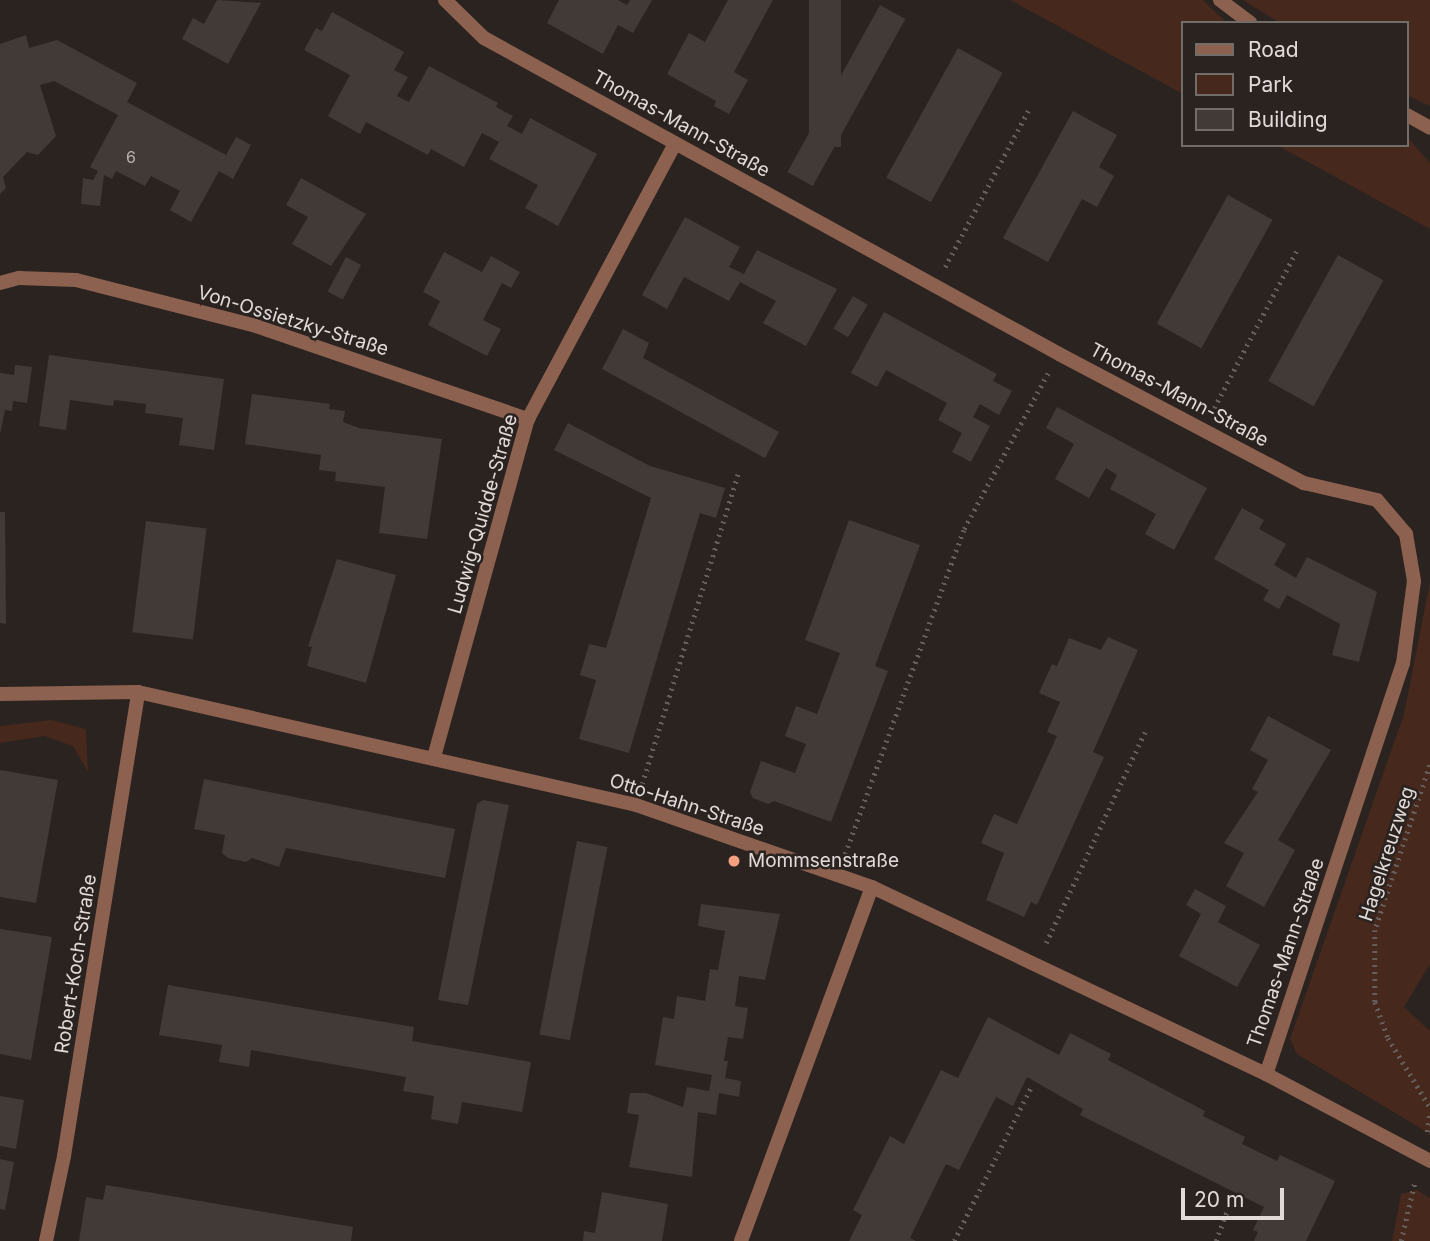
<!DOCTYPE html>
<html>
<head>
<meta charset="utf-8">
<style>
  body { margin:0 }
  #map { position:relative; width:1430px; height:1241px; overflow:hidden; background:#2b2320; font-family:Inter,sans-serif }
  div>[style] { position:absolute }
  .green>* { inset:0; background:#46281c }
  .building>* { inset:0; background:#423a36; transform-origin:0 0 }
  .path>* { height:4.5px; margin-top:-2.25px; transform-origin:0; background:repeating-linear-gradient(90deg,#655e5b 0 2px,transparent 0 7px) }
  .street>* { height:14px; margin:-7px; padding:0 7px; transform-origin:7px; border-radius:7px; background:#8d614f }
  .dots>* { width:19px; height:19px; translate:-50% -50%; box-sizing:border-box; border:4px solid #2b2320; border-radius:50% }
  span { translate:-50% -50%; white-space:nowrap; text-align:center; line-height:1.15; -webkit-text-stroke:5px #2b2320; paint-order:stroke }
  .number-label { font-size:16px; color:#b8b3b0 }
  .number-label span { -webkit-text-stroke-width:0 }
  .street-label { font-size:19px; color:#e0dbd9 }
  .poi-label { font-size:19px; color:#e0dbd9 }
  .left { translate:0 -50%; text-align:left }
  .legend { position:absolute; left:1181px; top:21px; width:228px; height:126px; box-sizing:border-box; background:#2b2320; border:2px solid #736d6a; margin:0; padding:9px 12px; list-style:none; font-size:21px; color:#e0dbd9 }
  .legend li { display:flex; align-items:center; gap:14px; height:35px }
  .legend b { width:35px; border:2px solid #736d6a }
  .scale { position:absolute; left:1181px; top:1188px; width:103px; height:32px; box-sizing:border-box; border:4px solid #e0dbd9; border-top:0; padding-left:9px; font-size:21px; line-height:24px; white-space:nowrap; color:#e0dbd9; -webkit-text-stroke:5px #2b2320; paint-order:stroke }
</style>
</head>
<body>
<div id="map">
  <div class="green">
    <div style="clip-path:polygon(1010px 0,1203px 0,1227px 23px,1183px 23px,1183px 94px)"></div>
    <div style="clip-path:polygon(1243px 0,1430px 0,1430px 106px,1407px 95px,1407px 23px,1280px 23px)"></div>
    <div style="clip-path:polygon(1407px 137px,1430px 163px,1430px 229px,1277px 145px,1407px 145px)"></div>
    <div style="clip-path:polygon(1430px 582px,1430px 964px,1404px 1007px,1430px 1031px,1430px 1134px,1297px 1054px,1290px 1039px,1404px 714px)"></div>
    <div style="clip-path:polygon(51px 720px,86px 729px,88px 772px,73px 746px,44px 736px,0 743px,0 726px)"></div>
    <div style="clip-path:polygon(1417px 1190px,1430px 1198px,1430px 1241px,1392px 1241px,1401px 1194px)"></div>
  </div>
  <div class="building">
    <div style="clip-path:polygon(217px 0,261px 3px,228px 64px,182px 39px,193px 18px,204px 24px)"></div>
    <div style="clip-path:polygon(559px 0,618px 0,627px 5px,630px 0,652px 0,633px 33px,618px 25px,603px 54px,547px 23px)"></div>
    <div style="clip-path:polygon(728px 0,773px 0,734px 72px,748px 80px,729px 114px,714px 106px,716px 101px,667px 74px,689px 33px,705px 42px)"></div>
    <div style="left:809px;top:0;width:32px;height:147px"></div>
    <div style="left:880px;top:5px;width:29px;height:191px;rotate:29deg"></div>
    <div style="clip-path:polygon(332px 12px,404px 52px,394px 70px,408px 77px,397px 96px,409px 102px,429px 66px,498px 103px,496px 107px,513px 116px,507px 126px,522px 134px,530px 118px,597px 154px,558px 226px,525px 208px,538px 185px,489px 159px,499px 142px,482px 133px,464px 167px,431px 149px,428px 155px,366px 122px,360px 134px,328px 116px,350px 75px,304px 50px,316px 28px,322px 31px)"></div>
    <div style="clip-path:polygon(26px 35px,29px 48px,57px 40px,137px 83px,127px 102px,226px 155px,236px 137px,251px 145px,233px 179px,219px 171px,191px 222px,170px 210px,180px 191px,151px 176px,145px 186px,116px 171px,112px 179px,104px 175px,100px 206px,81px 204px,83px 178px,93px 180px,98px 171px,90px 167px,118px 115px,54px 81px,40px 85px,56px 136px,38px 155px,27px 152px,3px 177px,6px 188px,0 194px,0 44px)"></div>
    <div style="left:958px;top:48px;width:51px;height:148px;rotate:29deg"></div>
    <div style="clip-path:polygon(1073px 111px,1117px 135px,1099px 167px,1114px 176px,1097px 207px,1082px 199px,1048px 262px,1003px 238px)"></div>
    <div style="clip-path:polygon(301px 178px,366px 214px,331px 266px,292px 244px,308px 217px,286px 205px)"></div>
    <div style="left:1228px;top:195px;width:51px;height:147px;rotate:29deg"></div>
    <div style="clip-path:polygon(685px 217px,740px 247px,729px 267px,744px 274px,757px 250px,837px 289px,806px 346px,763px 323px,776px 301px,740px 282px,729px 301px,684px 277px,667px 309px,642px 295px)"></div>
    <div style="clip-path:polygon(444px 252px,482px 272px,491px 256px,520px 272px,511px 288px,502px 283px,483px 320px,501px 329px,487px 356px,428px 325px,440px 301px,423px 292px)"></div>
    <div style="left:1338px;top:255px;width:52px;height:144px;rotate:29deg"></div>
    <div style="left:346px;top:257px;width:17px;height:39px;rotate:28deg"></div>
    <div style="left:853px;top:296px;width:17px;height:38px;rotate:31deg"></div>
    <div style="clip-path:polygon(884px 312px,997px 374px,993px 381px,1012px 391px,999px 415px,980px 404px,973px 417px,990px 426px,971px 462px,952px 452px,962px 433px,938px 420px,947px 403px,886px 370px,877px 387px,851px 373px)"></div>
    <div style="clip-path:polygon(623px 329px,649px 343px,643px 358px,779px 432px,765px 458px,602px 369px)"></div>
    <div style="clip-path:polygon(49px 355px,224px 379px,214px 450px,179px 445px,183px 418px,145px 413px,146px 404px,114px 400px,113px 406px,70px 400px,66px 430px,39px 426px)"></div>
    <div style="clip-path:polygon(15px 365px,32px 367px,27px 403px,13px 401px,12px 411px,5px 410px,0 434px,0 373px,14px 375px)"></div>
    <div style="clip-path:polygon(252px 394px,330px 404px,329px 409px,345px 411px,343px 422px,359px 428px,442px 439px,427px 539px,379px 533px,385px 487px,335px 481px,336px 472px,319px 470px,321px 455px,245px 444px)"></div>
    <div style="clip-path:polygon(1057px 407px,1207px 488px,1174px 550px,1145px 534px,1156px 514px,1110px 489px,1117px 475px,1106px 468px,1089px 498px,1055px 479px,1074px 444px,1046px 428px)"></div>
    <div style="clip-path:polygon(568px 423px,650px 466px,725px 488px,716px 518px,700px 513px,629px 753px,579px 739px,596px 680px,580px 675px,589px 644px,606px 648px,651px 498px,554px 450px)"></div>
    <div style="clip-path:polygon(1242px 508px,1264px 520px,1259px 529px,1286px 544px,1274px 565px,1296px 578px,1307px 557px,1377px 592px,1359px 662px,1332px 655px,1340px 624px,1287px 595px,1279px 609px,1263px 600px,1269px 590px,1214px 559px)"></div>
    <div style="clip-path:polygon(0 512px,5px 512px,6px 624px,0 623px)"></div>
    <div style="clip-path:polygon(849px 520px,920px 545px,875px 666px,888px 671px,831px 822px,774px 801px,768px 804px,753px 798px,750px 792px,761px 761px,795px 773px,806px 744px,785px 736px,796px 706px,817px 714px,840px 653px,805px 640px)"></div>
    <div style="left:146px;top:521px;width:61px;height:112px;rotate:7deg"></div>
    <div style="clip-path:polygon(337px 559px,396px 575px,366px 683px,307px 666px,312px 647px,308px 646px)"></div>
    <div style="clip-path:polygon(1108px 637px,1138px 650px,1093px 752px,1104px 757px,1037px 905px,1031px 902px,1024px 917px,986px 900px,1004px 853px,981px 843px,994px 814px,1017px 824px,1057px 736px,1047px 732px,1060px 702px,1039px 693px,1052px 664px,1057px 666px,1069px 638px,1101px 650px)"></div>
    <div style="clip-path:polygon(1268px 716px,1331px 750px,1278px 840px,1295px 850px,1264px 907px,1226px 886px,1244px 853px,1224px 843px,1258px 792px,1252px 789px,1268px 760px,1250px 750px)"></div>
    <div style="clip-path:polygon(0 770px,58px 780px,36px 903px,0 897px)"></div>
    <div style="clip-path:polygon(204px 779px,455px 829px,445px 878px,286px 848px,279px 867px,252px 858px,246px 862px,228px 858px,222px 853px,225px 835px,194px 829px)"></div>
    <div style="clip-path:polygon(483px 800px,509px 805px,468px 1005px,438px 1000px,477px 804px)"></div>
    <div style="left:577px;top:841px;width:31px;height:197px;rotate:11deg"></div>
    <div style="clip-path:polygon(1195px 889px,1226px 906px,1218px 922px,1260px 945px,1237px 987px,1179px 956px,1201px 914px,1186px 905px)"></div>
    <div style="clip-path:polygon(701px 904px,780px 914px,765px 980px,739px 976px,735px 1006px,748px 1008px,743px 1039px,728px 1037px,724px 1061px,728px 1061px,725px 1078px,741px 1081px,739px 1097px,719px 1093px,716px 1115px,698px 1112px,692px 1177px,629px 1167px,639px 1115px,627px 1113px,630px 1093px,646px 1093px,683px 1107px,687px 1087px,709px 1091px,712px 1075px,655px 1065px,663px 1017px,674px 1019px,677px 996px,705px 1001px,710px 969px,718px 970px,725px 931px,698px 926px)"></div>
    <div style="clip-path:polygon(0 929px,52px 937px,31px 1060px,0 1054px)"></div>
    <div style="clip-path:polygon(168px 985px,414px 1027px,412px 1041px,531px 1062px,522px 1112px,462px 1102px,458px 1124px,431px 1119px,434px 1096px,403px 1091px,406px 1077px,251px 1050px,249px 1067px,219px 1062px,222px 1045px,159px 1035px)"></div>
    <div style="clip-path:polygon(988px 1017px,1059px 1055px,1070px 1033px,1111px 1054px,1108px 1060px,1205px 1111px,1203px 1116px,1245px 1137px,1242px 1144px,1277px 1161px,1280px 1155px,1335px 1181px,1306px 1241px,1254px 1241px,1258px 1232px,1253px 1230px,1264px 1207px,1080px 1115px,1083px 1109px,1027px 1077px,1013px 1106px,996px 1097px,959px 1170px,946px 1164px,910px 1238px,916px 1241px,849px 1241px,862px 1215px,853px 1210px,890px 1136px,904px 1144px,941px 1070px,958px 1078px)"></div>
    <div style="clip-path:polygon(0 1096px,24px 1100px,16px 1149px,0 1146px)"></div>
    <div style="clip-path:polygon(0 1159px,14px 1162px,5px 1210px,0 1209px)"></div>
    <div style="clip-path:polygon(106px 1185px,353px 1227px,351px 1241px,79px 1241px,86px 1197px,103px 1200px)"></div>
    <div style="clip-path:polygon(602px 1192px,668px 1204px,662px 1241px,583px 1241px,584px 1231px,595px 1233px)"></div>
  </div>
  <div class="path">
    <div style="left:945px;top:267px;width:181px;rotate:-62deg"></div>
    <div style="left:1214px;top:408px;width:181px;rotate:-62.3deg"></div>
    <div style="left:1430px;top:765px;width:174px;rotate:108.4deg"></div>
    <div style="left:1375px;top:930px;width:72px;rotate:90deg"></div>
    <div style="left:1375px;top:1002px;width:38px;rotate:70deg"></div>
    <div style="left:1388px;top:1038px;width:81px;rotate:58.7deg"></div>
    <div style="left:642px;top:784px;width:325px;rotate:-72.8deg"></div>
    <div style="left:845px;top:854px;width:346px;rotate:-69.9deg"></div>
    <div style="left:964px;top:529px;width:177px;rotate:-61.7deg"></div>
    <div style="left:1046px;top:943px;width:235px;rotate:-64.9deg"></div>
    <div style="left:1427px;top:1132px;width:21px;rotate:-82deg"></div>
    <div style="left:954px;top:1241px;width:172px;rotate:-63.4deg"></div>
    <div style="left:1216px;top:1241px;width:38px;rotate:-70deg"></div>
    <div style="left:1401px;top:1241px;width:62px;rotate:-76.9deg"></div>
  </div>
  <div class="street">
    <div style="left:445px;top:0;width:54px;rotate:44.3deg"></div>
    <div style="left:484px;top:38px;width:656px;rotate:28.79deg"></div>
    <div style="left:1059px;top:354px;width:277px;rotate:27.8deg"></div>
    <div style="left:1304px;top:483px;width:75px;rotate:13.1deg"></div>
    <div style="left:1377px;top:500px;width:45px;rotate:49.5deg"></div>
    <div style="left:1406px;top:534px;width:48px;rotate:80.3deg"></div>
    <div style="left:1414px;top:581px;width:83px;rotate:97.6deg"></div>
    <div style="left:1403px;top:663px;width:433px;rotate:108.4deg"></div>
    <div style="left:1220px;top:0;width:38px;rotate:37deg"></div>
    <div style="left:1407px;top:115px;width:26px;rotate:29deg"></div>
    <div style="left:0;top:283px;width:20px;rotate:-15deg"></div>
    <div style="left:19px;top:278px;width:57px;rotate:2deg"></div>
    <div style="left:76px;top:280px;width:183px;rotate:14.3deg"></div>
    <div style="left:253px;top:325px;width:291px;rotate:18.9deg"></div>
    <div style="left:0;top:694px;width:138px;rotate:-0.8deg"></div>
    <div style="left:138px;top:692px;width:511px;rotate:12.78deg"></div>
    <div style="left:636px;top:805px;width:250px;rotate:19.2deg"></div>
    <div style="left:872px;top:887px;width:436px;rotate:25.4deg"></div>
    <div style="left:1266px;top:1074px;width:186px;rotate:27.9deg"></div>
    <div style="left:434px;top:757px;width:351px;rotate:-74.5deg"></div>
    <div style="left:528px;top:419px;width:312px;rotate:-61.9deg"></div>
    <div style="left:46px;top:1241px;width:87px;rotate:-78deg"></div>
    <div style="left:64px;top:1156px;width:470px;rotate:-80.9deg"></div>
    <div style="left:741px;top:1241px;width:377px;rotate:-69.7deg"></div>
  </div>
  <div class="dots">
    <div style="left:734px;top:861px;background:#f2a07f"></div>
  </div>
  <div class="number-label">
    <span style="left:131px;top:157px">6</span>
  </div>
  <div class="street-label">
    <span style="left:681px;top:124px;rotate:29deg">Thomas-Mann-Straße</span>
    <span style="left:293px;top:321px;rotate:17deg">Von-Ossietzky-Straße</span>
    <span style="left:1179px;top:395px;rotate:28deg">Thomas-Mann-Straße</span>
    <span style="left:483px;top:514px;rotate:-74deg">Ludwig-Quidde-Straße</span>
    <span style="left:687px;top:805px;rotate:18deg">Otto-Hahn-Straße</span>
    <span style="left:1387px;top:854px;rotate:-72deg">Hagelkreuzweg</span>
    <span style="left:1286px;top:953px;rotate:-71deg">Thomas-Mann-Straße</span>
    <span style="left:76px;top:964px;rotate:-81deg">Robert-Koch-Straße</span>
  </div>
  <div class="poi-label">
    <span class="left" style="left:748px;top:861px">Mommsenstraße</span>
  </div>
  <ul class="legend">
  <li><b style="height:9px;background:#8d614f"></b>Road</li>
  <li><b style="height:19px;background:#46281c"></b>Park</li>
  <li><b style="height:19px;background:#423a36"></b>Building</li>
  </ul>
  <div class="scale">20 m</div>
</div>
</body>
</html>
